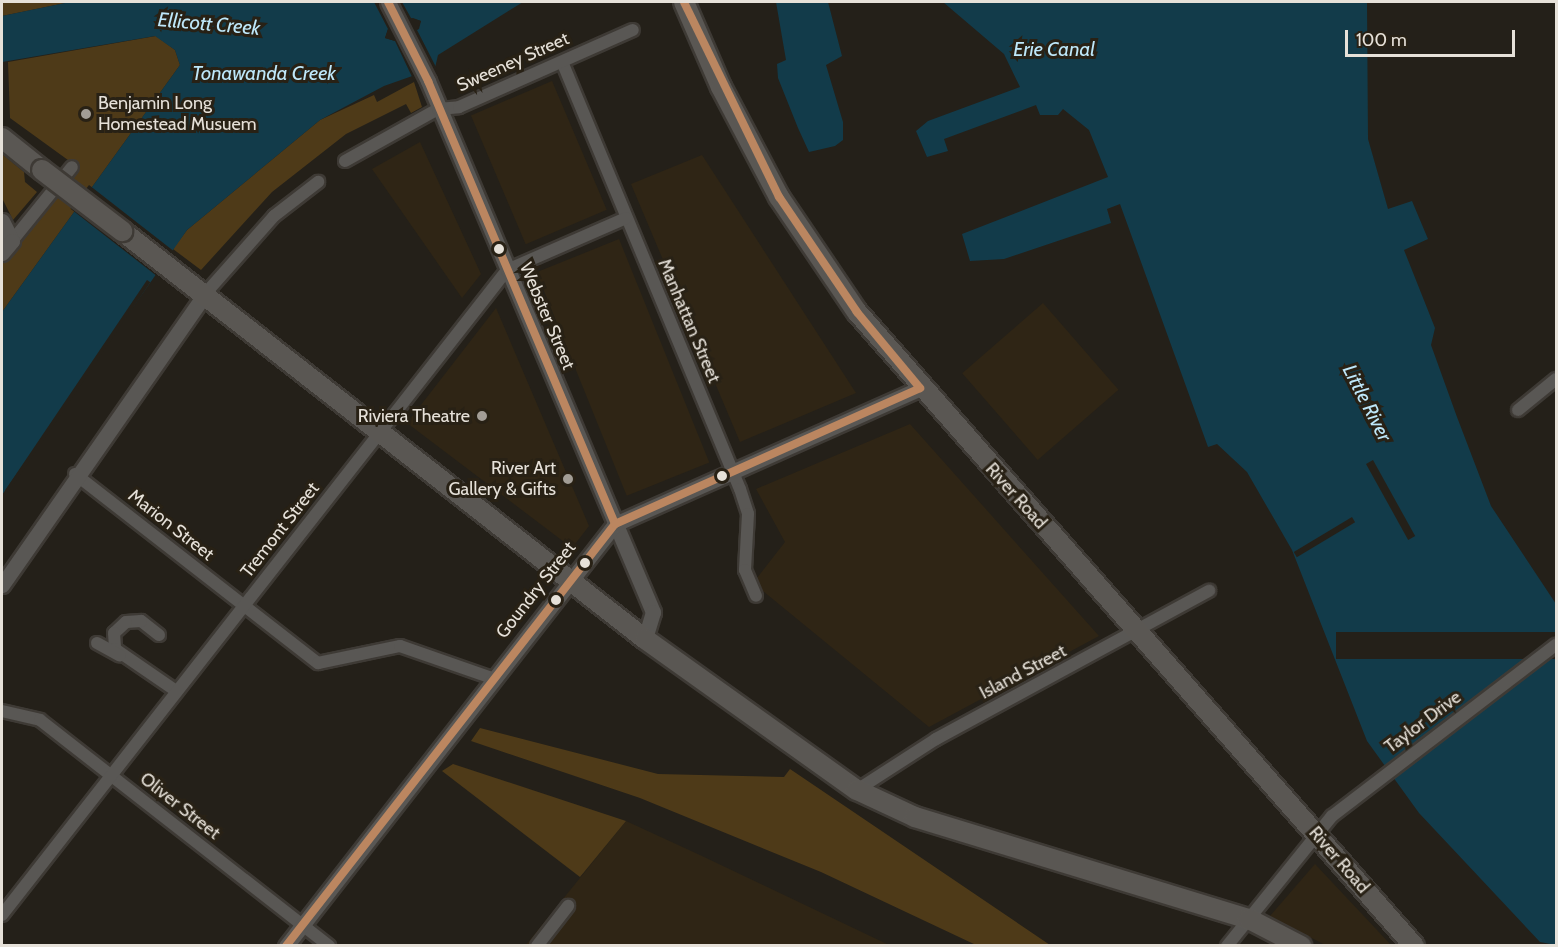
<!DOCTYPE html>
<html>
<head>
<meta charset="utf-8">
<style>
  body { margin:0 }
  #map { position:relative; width:1558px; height:947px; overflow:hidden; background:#242019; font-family:Cabin,sans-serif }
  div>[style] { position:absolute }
  .built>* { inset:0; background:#2f2515; transform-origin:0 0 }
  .green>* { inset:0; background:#4e3a18 }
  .water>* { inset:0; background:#123b4a }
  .pier>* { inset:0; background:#242019; transform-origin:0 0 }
  .roads { filter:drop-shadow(2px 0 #3e3a35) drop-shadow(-2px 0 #3e3a35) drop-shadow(0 2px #3e3a35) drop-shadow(0 -2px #3e3a35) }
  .minor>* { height:12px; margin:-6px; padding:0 6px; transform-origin:6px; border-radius:6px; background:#595754 }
  .tertiary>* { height:15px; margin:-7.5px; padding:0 7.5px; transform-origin:7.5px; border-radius:7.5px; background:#595754 }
  .primary>* { height:20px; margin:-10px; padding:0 10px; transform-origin:10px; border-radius:10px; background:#5a5753 }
  .bridges { filter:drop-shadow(2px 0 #3e3a35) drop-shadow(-2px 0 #3e3a35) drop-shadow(0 2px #3e3a35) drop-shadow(0 -2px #3e3a35) }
  .primary-bridge>* { height:20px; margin:-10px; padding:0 10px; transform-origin:10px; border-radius:10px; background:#5a5753 }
  .bus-1>* { height:8px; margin:-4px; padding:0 4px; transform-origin:4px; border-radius:4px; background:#bb8660 }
  .dots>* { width:16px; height:16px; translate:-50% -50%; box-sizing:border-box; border:3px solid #282115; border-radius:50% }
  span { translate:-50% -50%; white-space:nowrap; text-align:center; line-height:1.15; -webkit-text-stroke:6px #282115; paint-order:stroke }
  .street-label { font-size:18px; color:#e6e1d9 }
  .poi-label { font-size:18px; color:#e6e1d9 }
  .left { translate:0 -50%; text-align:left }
  .right { translate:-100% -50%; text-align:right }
  .water-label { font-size:20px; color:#bee8fa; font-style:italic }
  .frame { position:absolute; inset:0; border:3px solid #e6e1d9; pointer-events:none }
  .scale { position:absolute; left:1345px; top:30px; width:170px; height:27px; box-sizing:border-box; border:3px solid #e6e1d9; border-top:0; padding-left:8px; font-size:18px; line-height:21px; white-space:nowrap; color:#e6e1d9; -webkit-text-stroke:4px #282115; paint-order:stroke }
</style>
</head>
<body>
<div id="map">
  <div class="built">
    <div style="left:552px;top:81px;width:140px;height:88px;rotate:67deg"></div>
    <div style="clip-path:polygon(420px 142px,481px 274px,462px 298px,372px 169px)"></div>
    <div style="clip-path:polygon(702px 155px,856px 393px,740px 442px,631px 184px)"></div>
    <div style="left:619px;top:239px;width:241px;height:89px;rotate:68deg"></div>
    <div style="left:1043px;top:303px;width:115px;height:107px;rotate:49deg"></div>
    <div style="clip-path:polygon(496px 308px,589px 526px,572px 548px,407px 423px)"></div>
    <div style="clip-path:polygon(910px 424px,1099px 636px,929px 727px,753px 583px,785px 542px,756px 489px)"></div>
    <div style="clip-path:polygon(626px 821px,702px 856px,889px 945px,525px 946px)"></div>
    <div style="clip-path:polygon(1315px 864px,1391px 945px,1325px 945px,1270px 916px)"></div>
  </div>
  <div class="green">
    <div style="clip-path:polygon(2px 2px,70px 2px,2px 16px)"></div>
    <div style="clip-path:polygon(156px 36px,175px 50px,180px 65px,2px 312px,2px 263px,79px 168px,10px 118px,8px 62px)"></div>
    <div style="clip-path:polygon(414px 82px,422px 107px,411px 113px,406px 104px,346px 134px,272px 192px,201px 270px,173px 249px,187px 230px,320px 120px,374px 95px,377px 102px)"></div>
    <div style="clip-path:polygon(2px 154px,24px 172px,25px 182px,37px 192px,13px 220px,2px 198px)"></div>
    <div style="clip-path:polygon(480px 728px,658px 774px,784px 777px,790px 769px,1050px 945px,976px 945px,821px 872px,640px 798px,471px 741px)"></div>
    <div style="clip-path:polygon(453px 764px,626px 821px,580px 877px,442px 771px)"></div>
  </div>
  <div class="water">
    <div style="clip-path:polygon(evenodd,70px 2px,523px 2px,438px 55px,435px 68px,384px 86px,320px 120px,187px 230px,2px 495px,2px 312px,180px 65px,175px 50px,155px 36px,2px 62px,2px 16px,70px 2px,413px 18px,421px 21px,419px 29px,395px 41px,385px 38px,388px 29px,413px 18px)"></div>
    <div style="clip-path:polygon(776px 2px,828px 2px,842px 56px,826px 65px,843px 122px,843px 140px,835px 146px,809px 152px,798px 128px,778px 78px,777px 64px,786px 60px)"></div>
    <div style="clip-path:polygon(943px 2px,1367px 2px,1368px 139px,1388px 209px,1412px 201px,1428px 239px,1404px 250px,1435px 328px,1431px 345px,1457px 417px,1491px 506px,1556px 604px,1556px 945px,1540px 942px,1419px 813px,1367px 741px,1292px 550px,1247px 472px,1217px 444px,1208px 447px,1120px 204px,1107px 209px,1111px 223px,1004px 259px,970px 261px,962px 234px,1108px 177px,1089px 130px,1063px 109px,1058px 115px,1040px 115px,1036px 105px,944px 139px,948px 151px,927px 157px,916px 131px,928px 121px,1020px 87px,1004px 54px)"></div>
  </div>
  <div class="pier">
    <div style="clip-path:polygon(374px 2px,402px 2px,411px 18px,421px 21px,417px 30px,437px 69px,414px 81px,395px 41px,385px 38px,388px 29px)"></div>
    <div style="left:89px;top:185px;width:109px;height:30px;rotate:38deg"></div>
    <div style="left:147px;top:280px;width:4px;height:254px;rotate:34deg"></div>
    <div style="left:1373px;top:460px;width:87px;height:8px;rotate:61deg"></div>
    <div style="left:1352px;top:517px;width:6px;height:68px;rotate:59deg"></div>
    <div style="left:1556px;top:632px;width:27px;height:220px;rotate:90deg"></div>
  </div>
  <div class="roads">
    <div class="minor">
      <div style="left:563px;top:64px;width:460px;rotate:67.4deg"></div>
      <div style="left:740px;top:489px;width:26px;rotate:72deg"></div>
      <div style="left:748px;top:514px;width:56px;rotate:93.1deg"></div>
      <div style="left:745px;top:570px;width:28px;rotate:67deg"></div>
      <div style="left:345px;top:161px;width:107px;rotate:-29.2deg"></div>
      <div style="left:438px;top:109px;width:21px;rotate:-5deg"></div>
      <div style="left:459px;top:107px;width:190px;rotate:-23.9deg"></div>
      <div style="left:5px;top:236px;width:9px;rotate:36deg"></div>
      <div style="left:12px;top:241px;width:95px;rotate:-51deg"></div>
      <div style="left:205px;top:294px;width:104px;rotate:-48.5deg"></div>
      <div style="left:274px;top:216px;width:56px;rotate:-37.7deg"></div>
      <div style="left:1518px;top:410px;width:49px;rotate:-39.2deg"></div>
      <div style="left:75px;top:474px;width:308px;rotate:37.9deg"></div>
      <div style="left:318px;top:663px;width:84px;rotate:-11.7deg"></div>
      <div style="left:400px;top:646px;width:97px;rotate:19.2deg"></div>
      <div style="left:159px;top:635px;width:23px;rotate:-142deg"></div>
      <div style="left:141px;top:621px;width:15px;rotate:176deg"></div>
      <div style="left:126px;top:622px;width:16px;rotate:137deg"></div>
      <div style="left:114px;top:633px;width:16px;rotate:86deg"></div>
      <div style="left:115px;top:649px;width:74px;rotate:34.5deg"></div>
      <div style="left:97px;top:643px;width:26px;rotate:29deg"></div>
      <div style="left:2px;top:711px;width:39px;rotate:13deg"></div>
      <div style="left:40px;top:720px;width:367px;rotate:38deg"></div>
      <div style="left:857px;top:790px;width:94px;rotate:-32.8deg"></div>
      <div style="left:936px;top:739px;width:311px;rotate:-28.5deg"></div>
      <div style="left:2px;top:915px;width:819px;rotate:-51.94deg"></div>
      <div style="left:507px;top:270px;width:130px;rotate:-23.6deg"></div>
      <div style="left:537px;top:946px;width:51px;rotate:-52.2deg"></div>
      <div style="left:1227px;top:946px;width:167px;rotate:-51.1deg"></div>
      <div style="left:1332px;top:816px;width:282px;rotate:-37.4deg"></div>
    </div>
    <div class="tertiary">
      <div style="left:388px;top:2px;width:89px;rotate:63.1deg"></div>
      <div style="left:428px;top:81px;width:577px;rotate:67.04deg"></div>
      <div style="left:653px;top:612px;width:28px;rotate:107deg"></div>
      <div style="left:2px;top:221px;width:22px;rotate:63deg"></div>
      <div style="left:12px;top:241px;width:16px;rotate:130deg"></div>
      <div style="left:2px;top:585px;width:355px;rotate:-55.1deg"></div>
      <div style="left:286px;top:946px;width:535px;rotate:-52.06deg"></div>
      <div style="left:615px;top:524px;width:334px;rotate:-24deg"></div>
    </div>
    <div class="primary">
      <div style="left:684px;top:2px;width:93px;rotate:66.5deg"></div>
      <div style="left:721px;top:87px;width:124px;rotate:62.2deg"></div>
      <div style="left:779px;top:197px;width:139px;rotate:55.9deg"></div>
      <div style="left:857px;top:312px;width:844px;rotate:48.7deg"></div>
      <div style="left:2px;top:138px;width:51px;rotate:38.7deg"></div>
      <div style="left:122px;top:231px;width:663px;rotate:37.96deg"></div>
      <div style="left:645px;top:639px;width:260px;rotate:35.5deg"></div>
      <div style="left:857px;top:790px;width:64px;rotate:25deg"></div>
      <div style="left:915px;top:817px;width:349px;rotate:17deg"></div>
      <div style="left:1249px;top:919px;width:59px;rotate:27.4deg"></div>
    </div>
  </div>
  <div class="bridges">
    <div class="primary-bridge">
      <div style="left:42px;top:170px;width:101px;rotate:37.3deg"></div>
    </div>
  </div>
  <div class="bus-1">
    <div style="left:388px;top:2px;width:89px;rotate:63.1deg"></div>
    <div style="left:428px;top:81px;width:481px;rotate:67.1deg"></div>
    <div style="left:286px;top:946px;width:535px;rotate:-52.06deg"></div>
    <div style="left:615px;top:524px;width:334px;rotate:-24deg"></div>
    <div style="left:920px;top:388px;width:99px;rotate:-129.7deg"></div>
    <div style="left:857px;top:312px;width:139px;rotate:-124.1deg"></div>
    <div style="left:779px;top:197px;width:217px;rotate:-116deg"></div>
  </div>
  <div class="dots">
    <div style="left:86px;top:114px;background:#a29d96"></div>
    <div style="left:499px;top:249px;background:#e6e1d9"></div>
    <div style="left:482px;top:416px;background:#a29d96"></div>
    <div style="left:722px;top:476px;background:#e6e1d9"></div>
    <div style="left:568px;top:479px;background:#a29d96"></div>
    <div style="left:585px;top:563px;background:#e6e1d9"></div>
    <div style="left:556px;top:600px;background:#e6e1d9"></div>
  </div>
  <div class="street-label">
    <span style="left:513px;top:62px;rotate:-24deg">Sweeney Street</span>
    <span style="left:547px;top:316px;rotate:67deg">Webster Street</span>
    <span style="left:689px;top:321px;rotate:67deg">Manhattan Street</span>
    <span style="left:1016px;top:496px;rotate:48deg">River Road</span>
    <span style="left:171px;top:525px;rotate:38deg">Marion Street</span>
    <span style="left:280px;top:530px;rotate:-52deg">Tremont Street</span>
    <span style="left:536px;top:590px;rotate:-52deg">Goundry Street</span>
    <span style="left:1023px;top:672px;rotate:-28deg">Island Street</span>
    <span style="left:1423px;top:722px;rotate:-37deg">Taylor Drive</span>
    <span style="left:180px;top:806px;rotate:38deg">Oliver Street</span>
    <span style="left:1339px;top:860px;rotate:49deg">River Road</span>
  </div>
  <div class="poi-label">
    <span class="left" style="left:98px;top:114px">Benjamin Long<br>Homestead Musuem</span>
    <span class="right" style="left:470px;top:416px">Riviera Theatre</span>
    <span class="right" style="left:556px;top:479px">River Art<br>Gallery &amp; Gifts</span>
  </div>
  <div class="water-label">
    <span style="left:209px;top:24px;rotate:5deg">Ellicott Creek</span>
    <span style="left:1054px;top:49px">Erie Canal</span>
    <span style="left:264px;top:73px">Tonawanda Creek</span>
    <span style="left:1367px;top:403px;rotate:63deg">Little River</span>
  </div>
  <div class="frame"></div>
  <div class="scale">100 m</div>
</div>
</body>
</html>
